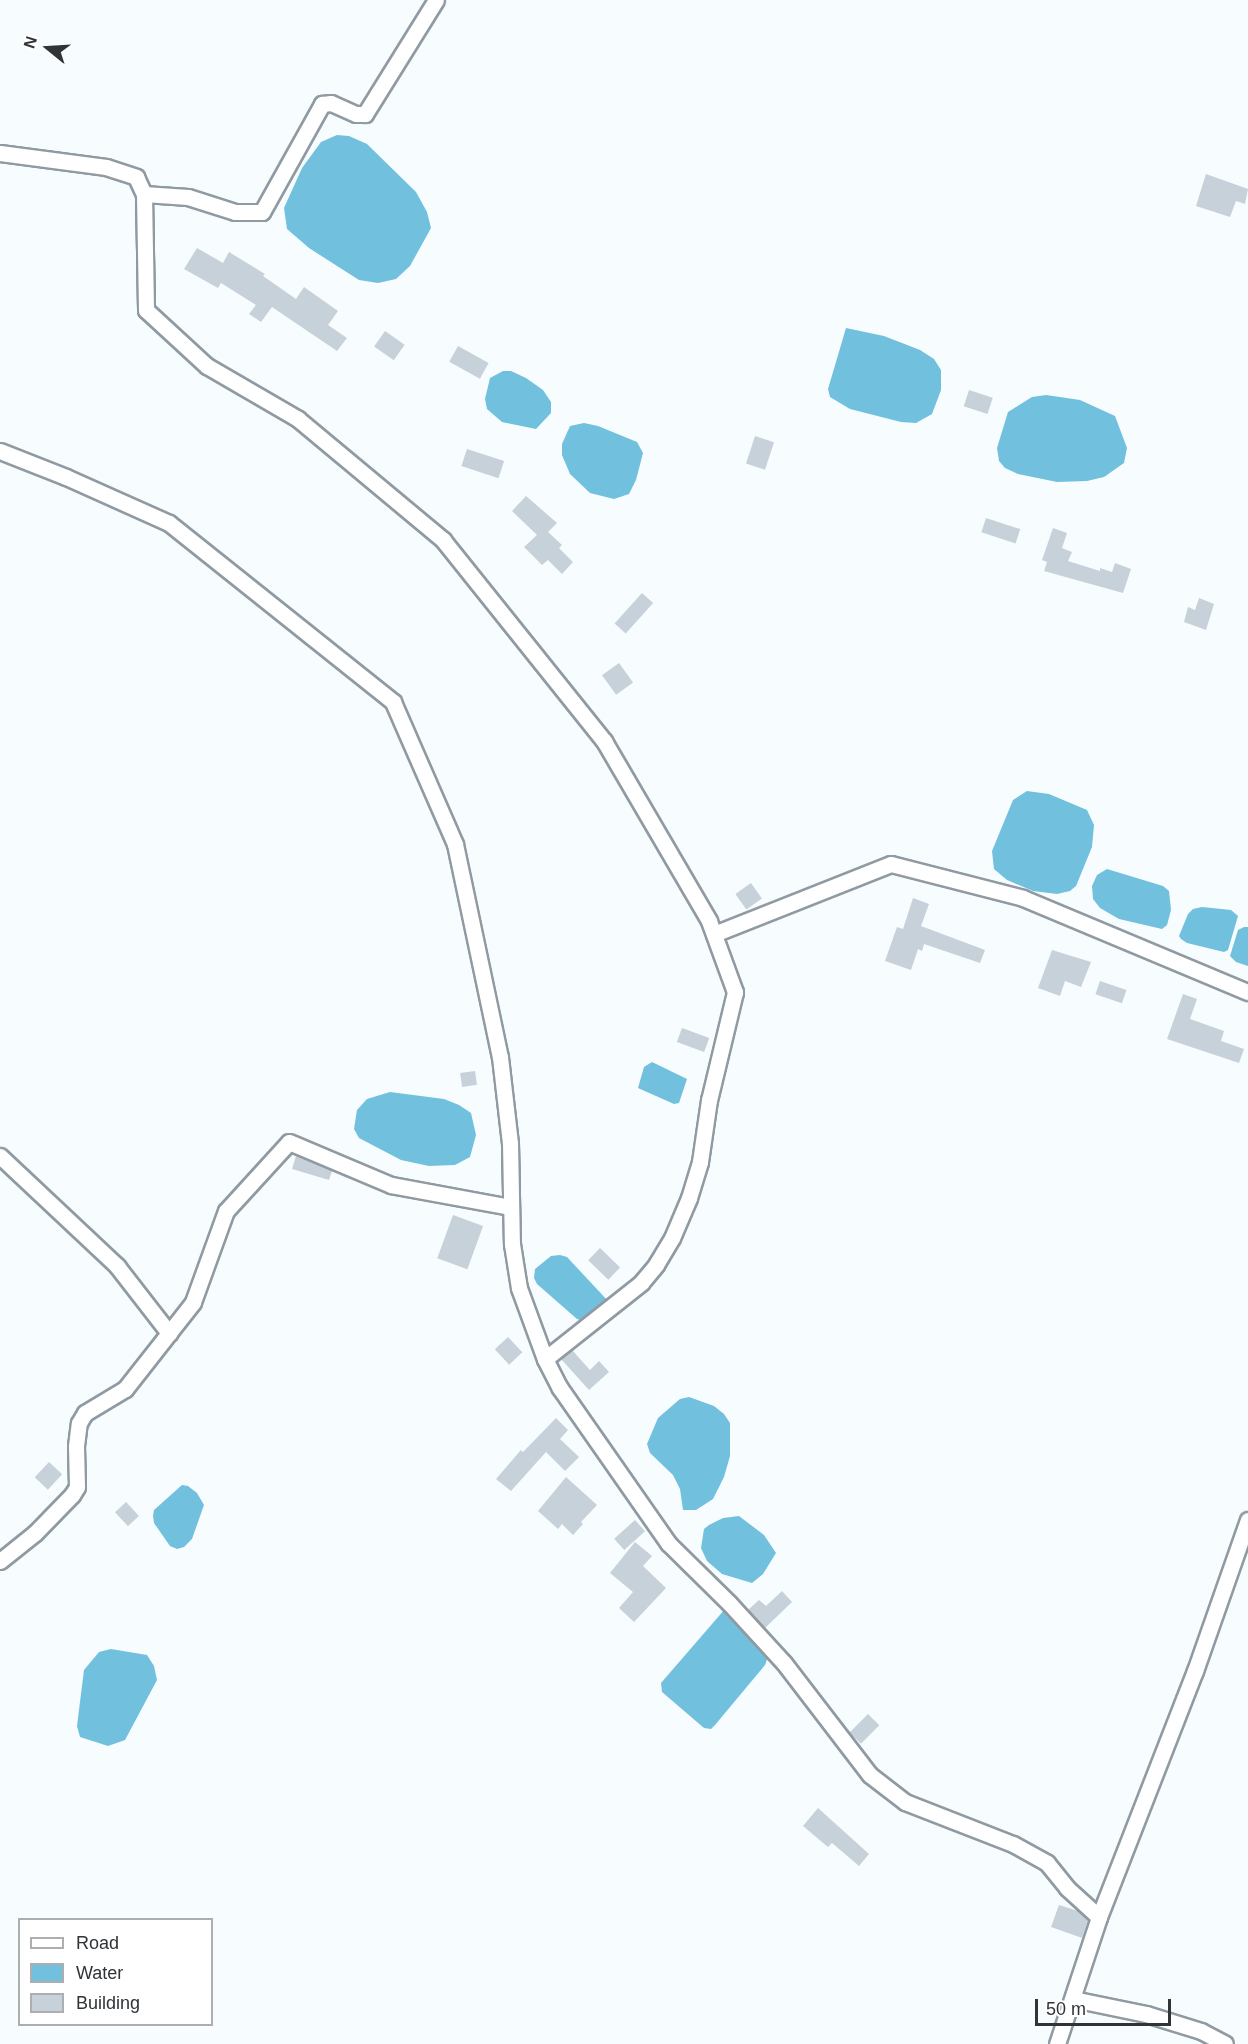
<!DOCTYPE html>
<html>
<head>
<meta charset="utf-8">
<style>
  body { margin:0 }
  #map { position:relative; width:1248px; height:2044px; overflow:hidden; background:#f7fcff; font-family:Helvetica,sans-serif }
  div>[style] { position:absolute }
  .water>* { inset:0; background:#71c0de }
  .building>* { inset:0; background:#c7d1d9; transform-origin:0 0 }
  .roads { filter:drop-shadow(2px 0 #909aa2) drop-shadow(-2px 0 #909aa2) drop-shadow(0 2px #909aa2) drop-shadow(0 -2px #909aa2) }
  .street>* { height:15px; margin:-7.5px; padding:0 7.5px; transform-origin:7.5px; border-radius:7.5px; background:#fff }
  span { translate:-50% -50%; white-space:nowrap; text-align:center; line-height:1.15; -webkit-text-stroke:6px #fff; paint-order:stroke }
  .legend { position:absolute; left:18px; top:1918px; width:195px; height:108px; box-sizing:border-box; background:#fff; border:2px solid #acaeaf; margin:0; padding:8px 10px; list-style:none; font-size:18px; color:#303437 }
  .legend li { display:flex; align-items:center; gap:12px; height:30px }
  .legend b { width:30px; border:2px solid #acaeaf }
  .north { position:absolute; left:18px; top:18px; width:60px; height:60px; -webkit-text-stroke:4px #fff; paint-order:stroke; rotate:288deg; font-size:16px; font-weight:700; line-height:24px; text-align:center; color:#303437 }
  .north::after { content:''; display:block; margin:auto; width:21px; height:27px; background:#303437; clip-path:polygon(50% 0,100% 100%,50% 72%,0 100%) }
  .scale { position:absolute; left:1035px; top:1999px; width:136px; height:27px; box-sizing:border-box; border:3px solid #303437; border-top:0; padding-left:8px; font-size:18px; line-height:21px; white-space:nowrap; color:#303437; -webkit-text-stroke:4px #fff; paint-order:stroke }
</style>
</head>
<body>
<div id="map">
  <div class="water">
    <div style="clip-path:polygon(337px 135px,349px 136px,367px 144px,416px 192px,427px 212px,431px 228px,410px 266px,396px 279px,378px 283px,359px 280px,309px 248px,287px 229px,284px 208px,302px 168px,321px 142px)"></div>
    <div style="clip-path:polygon(846px 328px,884px 336px,920px 350px,934px 359px,941px 370px,941px 390px,932px 414px,916px 423px,901px 422px,850px 409px,830px 397px,828px 389px)"></div>
    <div style="clip-path:polygon(503px 371px,511px 371px,526px 378px,543px 390px,551px 402px,551px 413px,536px 429px,502px 422px,487px 409px,485px 399px,490px 378px)"></div>
    <div style="clip-path:polygon(1046px 395px,1080px 400px,1115px 416px,1127px 448px,1124px 463px,1104px 477px,1087px 481px,1057px 482px,1018px 474px,1005px 468px,999px 461px,997px 448px,1008px 412px,1032px 397px)"></div>
    <div style="clip-path:polygon(584px 423px,598px 426px,637px 442px,643px 453px,636px 480px,629px 494px,614px 499px,590px 493px,570px 474px,562px 455px,562px 444px,570px 426px)"></div>
    <div style="clip-path:polygon(1027px 791px,1049px 794px,1087px 810px,1094px 825px,1092px 847px,1076px 886px,1070px 891px,1057px 894px,1033px 891px,1007px 880px,994px 869px,992px 851px,1013px 800px)"></div>
    <div style="clip-path:polygon(1107px 869px,1163px 886px,1169px 891px,1171px 910px,1167px 925px,1162px 929px,1119px 919px,1100px 908px,1093px 899px,1092px 886px,1097px 875px)"></div>
    <div style="clip-path:polygon(1202px 907px,1231px 910px,1238px 916px,1228px 950px,1224px 952px,1187px 943px,1181px 939px,1179px 936px,1188px 914px,1193px 909px)"></div>
    <div style="clip-path:polygon(1244px 927px,1248px 927px,1248px 966px,1236px 962px,1230px 956px,1238px 930px)"></div>
    <div style="clip-path:polygon(652px 1062px,687px 1079px,679px 1103px,674px 1104px,638px 1088px,644px 1067px)"></div>
    <div style="clip-path:polygon(390px 1092px,444px 1099px,459px 1105px,471px 1113px,476px 1135px,470px 1157px,455px 1165px,429px 1166px,401px 1160px,359px 1138px,354px 1129px,357px 1110px,367px 1099px)"></div>
    <div style="clip-path:polygon(560px 1255px,567px 1257px,608px 1301px,583px 1321px,577px 1319px,537px 1284px,534px 1278px,535px 1269px,551px 1256px)"></div>
    <div style="clip-path:polygon(689px 1397px,714px 1406px,724px 1414px,730px 1423px,730px 1456px,724px 1477px,713px 1499px,696px 1510px,683px 1510px,680px 1489px,673px 1475px,650px 1453px,647px 1444px,658px 1418px,680px 1399px)"></div>
    <div style="clip-path:polygon(182px 1485px,188px 1486px,197px 1493px,204px 1505px,192px 1539px,184px 1547px,177px 1549px,170px 1546px,154px 1523px,153px 1516px,154px 1510px)"></div>
    <div style="clip-path:polygon(739px 1516px,764px 1535px,776px 1553px,763px 1574px,752px 1583px,722px 1574px,707px 1561px,701px 1548px,704px 1529px,709px 1525px,723px 1518px)"></div>
    <div style="clip-path:polygon(725px 1609px,769px 1654px,765px 1665px,715px 1725px,711px 1729px,704px 1728px,662px 1692px,661px 1683px)"></div>
    <div style="clip-path:polygon(111px 1649px,147px 1655px,154px 1666px,157px 1680px,125px 1740px,108px 1746px,80px 1737px,77px 1726px,84px 1670px,99px 1652px)"></div>
  </div>
  <div class="building">
    <div style="clip-path:polygon(1206px 174px,1248px 189px,1245px 204px,1236px 201px,1230px 217px,1196px 206px)"></div>
    <div style="clip-path:polygon(197px 248px,223px 263px,229px 252px,265px 274px,263px 276px,296px 299px,304px 287px,338px 311px,328px 325px,347px 338px,337px 351px,272px 307px,261px 322px,249px 314px,256px 305px,221px 283px,218px 288px,184px 269px)"></div>
    <div style="left:385px;top:331px;width:24px;height:19px;rotate:35deg"></div>
    <div style="left:458px;top:346px;width:35px;height:18px;rotate:29deg"></div>
    <div style="left:969px;top:390px;width:25px;height:17px;rotate:18deg"></div>
    <div style="left:755px;top:436px;width:20px;height:29px;rotate:18deg"></div>
    <div style="left:467px;top:449px;width:39px;height:18px;rotate:18deg"></div>
    <div style="clip-path:polygon(526px 496px,557px 523px,548px 532px,562px 545px,559px 548px,573px 562px,562px 574px,548px 560px,542px 565px,524px 547px,537px 535px,512px 511px)"></div>
    <div style="left:986px;top:518px;width:36px;height:15px;rotate:18deg"></div>
    <div style="clip-path:polygon(1053px 528px,1067px 533px,1062px 548px,1072px 552px,1068px 561px,1100px 571px,1100px 568px,1112px 572px,1115px 563px,1131px 569px,1123px 593px,1044px 571px,1047px 562px,1042px 560px)"></div>
    <div style="left:642px;top:593px;width:15px;height:41px;rotate:42deg"></div>
    <div style="clip-path:polygon(1199px 598px,1214px 604px,1206px 630px,1184px 622px,1188px 607px,1195px 610px)"></div>
    <div style="left:619px;top:663px;width:24px;height:21px;rotate:54deg"></div>
    <div style="left:751px;top:883px;width:19px;height:19px;rotate:55deg"></div>
    <div style="clip-path:polygon(913px 898px,929px 904px,921px 926px,985px 950px,980px 963px,924px 944px,922px 951px,918px 949px,911px 970px,885px 961px,897px 927px,903px 929px)"></div>
    <div style="clip-path:polygon(1052px 950px,1091px 962px,1081px 987px,1065px 981px,1060px 996px,1038px 988px)"></div>
    <div style="left:1100px;top:981px;width:28px;height:14px;rotate:19deg"></div>
    <div style="clip-path:polygon(1183px 994px,1197px 999px,1190px 1019px,1224px 1031px,1221px 1041px,1244px 1049px,1239px 1063px,1167px 1039px)"></div>
    <div style="left:682px;top:1028px;width:29px;height:15px;rotate:20deg"></div>
    <div style="left:475px;top:1071px;width:14px;height:15px;rotate:82deg"></div>
    <div style="clip-path:polygon(296px 1156px,332px 1171px,329px 1180px,292px 1169px)"></div>
    <div style="left:453px;top:1215px;width:32px;height:46px;rotate:20deg"></div>
    <div style="left:600px;top:1248px;width:28px;height:17px;rotate:44deg"></div>
    <div style="left:508px;top:1337px;width:21px;height:18px;rotate:47deg"></div>
    <div style="clip-path:polygon(572px 1350px,590px 1370px,599px 1361px,609px 1372px,589px 1390px,561px 1359px)"></div>
    <div style="clip-path:polygon(556px 1418px,568px 1430px,560px 1439px,579px 1457px,565px 1471px,546px 1452px,511px 1491px,496px 1479px,521px 1450px,523px 1452px)"></div>
    <div style="left:49px;top:1462px;width:18px;height:21px;rotate:43deg"></div>
    <div style="clip-path:polygon(566px 1477px,597px 1505px,581px 1522px,583px 1524px,573px 1535px,562px 1524px,558px 1529px,538px 1511px)"></div>
    <div style="left:126px;top:1502px;width:19px;height:15px;rotate:47deg"></div>
    <div style="left:635px;top:1520px;width:15px;height:28px;rotate:48deg"></div>
    <div style="clip-path:polygon(635px 1542px,652px 1556px,643px 1566px,666px 1588px,634px 1622px,619px 1608px,633px 1592px,610px 1573px)"></div>
    <div style="clip-path:polygon(782px 1591px,792px 1602px,765px 1628px,748px 1610px,759px 1600px,766px 1606px)"></div>
    <div style="left:868px;top:1714px;width:16px;height:26px;rotate:45deg"></div>
    <div style="clip-path:polygon(818px 1808px,869px 1854px,859px 1866px,832px 1843px,828px 1847px,803px 1826px)"></div>
    <div style="clip-path:polygon(1059px 1905px,1078px 1911px,1088px 1920px,1082px 1938px,1051px 1927px)"></div>
  </div>
  <div class="roads">
    <div class="street">
      <div style="left:0;top:153px;width:107px;rotate:7.5deg"></div>
      <div style="left:106px;top:167px;width:32px;rotate:18deg"></div>
      <div style="left:136px;top:177px;width:19px;rotate:65deg"></div>
      <div style="left:144px;top:194px;width:116px;rotate:89deg"></div>
      <div style="left:146px;top:310px;width:83px;rotate:42.6deg"></div>
      <div style="left:207px;top:366px;width:105px;rotate:30.2deg"></div>
      <div style="left:298px;top:419px;width:189px;rotate:39.8deg"></div>
      <div style="left:443px;top:540px;width:258px;rotate:51.3deg"></div>
      <div style="left:604px;top:741px;width:208px;rotate:59.7deg"></div>
      <div style="left:709px;top:921px;width:76px;rotate:69.9deg"></div>
      <div style="left:735px;top:992px;width:111px;rotate:103.5deg"></div>
      <div style="left:709px;top:1100px;width:63px;rotate:98.3deg"></div>
      <div style="left:700px;top:1162px;width:38px;rotate:107deg"></div>
      <div style="left:689px;top:1198px;width:43px;rotate:113deg"></div>
      <div style="left:672px;top:1238px;width:31px;rotate:121deg"></div>
      <div style="left:656px;top:1265px;width:23px;rotate:130deg"></div>
      <div style="left:641px;top:1283px;width:122px;rotate:141.6deg"></div>
      <div style="left:144px;top:194px;width:44px;rotate:3.9deg"></div>
      <div style="left:188px;top:197px;width:49px;rotate:17.7deg"></div>
      <div style="left:235px;top:212px;width:27px"></div>
      <div style="left:262px;top:212px;width:124px;rotate:-60.9deg"></div>
      <div style="left:322px;top:104px;width:9px;rotate:-6deg"></div>
      <div style="left:331px;top:103px;width:27px;rotate:24deg"></div>
      <div style="left:356px;top:114px;width:9px"></div>
      <div style="left:365px;top:114px;width:134px;rotate:-58.1deg"></div>
      <div style="left:0;top:451px;width:71px;rotate:21.5deg"></div>
      <div style="left:66px;top:477px;width:113px;rotate:24.1deg"></div>
      <div style="left:169px;top:523px;width:287px;rotate:38.6deg"></div>
      <div style="left:393px;top:702px;width:155px;rotate:66.4deg"></div>
      <div style="left:455px;top:844px;width:218px;rotate:78.1deg"></div>
      <div style="left:500px;top:1057px;width:87px;rotate:83.4deg"></div>
      <div style="left:510px;top:1143px;width:101px;rotate:88.9deg"></div>
      <div style="left:512px;top:1244px;width:45px;rotate:81deg"></div>
      <div style="left:519px;top:1288px;width:76px;rotate:69.9deg"></div>
      <div style="left:545px;top:1359px;width:33px;rotate:63deg"></div>
      <div style="left:560px;top:1388px;width:189px;rotate:55.1deg"></div>
      <div style="left:668px;top:1543px;width:86px;rotate:44.5deg"></div>
      <div style="left:729px;top:1603px;width:81px;rotate:47.5deg"></div>
      <div style="left:784px;top:1663px;width:141px;rotate:52.5deg"></div>
      <div style="left:870px;top:1775px;width:44px;rotate:37.6deg"></div>
      <div style="left:905px;top:1802px;width:116px;rotate:21.3deg"></div>
      <div style="left:1013px;top:1844px;width:39px;rotate:29deg"></div>
      <div style="left:1047px;top:1863px;width:32px;rotate:51deg"></div>
      <div style="left:1067px;top:1888px;width:43px;rotate:42.2deg"></div>
      <div style="left:714px;top:934px;width:190px;rotate:-21.6deg"></div>
      <div style="left:891px;top:864px;width:136px;rotate:14.4deg"></div>
      <div style="left:1023px;top:898px;width:244px;rotate:22.7deg"></div>
      <div style="left:0;top:1156px;width:161px;rotate:43.2deg"></div>
      <div style="left:117px;top:1266px;width:85px;rotate:52.2deg"></div>
      <div style="left:0;top:1561px;width:45px;rotate:-38.7deg"></div>
      <div style="left:35px;top:1533px;width:53px;rotate:-45.8deg"></div>
      <div style="left:72px;top:1495px;width:9px;rotate:-58deg"></div>
      <div style="left:77px;top:1487px;width:41px;rotate:-91.4deg"></div>
      <div style="left:76px;top:1446px;width:23px;rotate:-83deg"></div>
      <div style="left:79px;top:1423px;width:12px;rotate:-59deg"></div>
      <div style="left:85px;top:1413px;width:47px;rotate:-31deg"></div>
      <div style="left:125px;top:1389px;width:71px;rotate:-51.8deg"></div>
      <div style="left:169px;top:1333px;width:39px;rotate:-52deg"></div>
      <div style="left:193px;top:1302px;width:97px;rotate:-70.1deg"></div>
      <div style="left:226px;top:1211px;width:93px;rotate:-47.6deg"></div>
      <div style="left:289px;top:1142px;width:111px;rotate:22.9deg"></div>
      <div style="left:391px;top:1185px;width:122px;rotate:10.4deg"></div>
      <div style="left:1073px;top:1999px;width:75px;rotate:11.6deg"></div>
      <div style="left:1146px;top:2014px;width:58px;rotate:17.2deg"></div>
      <div style="left:1201px;top:2031px;width:27px;rotate:28deg"></div>
      <div style="left:1057px;top:2044px;width:134px;rotate:-71.7deg"></div>
      <div style="left:1099px;top:1917px;width:264px;rotate:-68.7deg"></div>
      <div style="left:1195px;top:1671px;width:160px;rotate:-70.7deg"></div>
    </div>
  </div>
  <ul class="legend">
  <li><b style="height:8px;background:#fff"></b>Road</li>
  <li><b style="height:16px;background:#71c0de"></b>Water</li>
  <li><b style="height:16px;background:#c7d1d9"></b>Building</li>
  </ul>
  <div class="north">N</div>
  <div class="scale">50 m</div>
</div>
</body>
</html>
